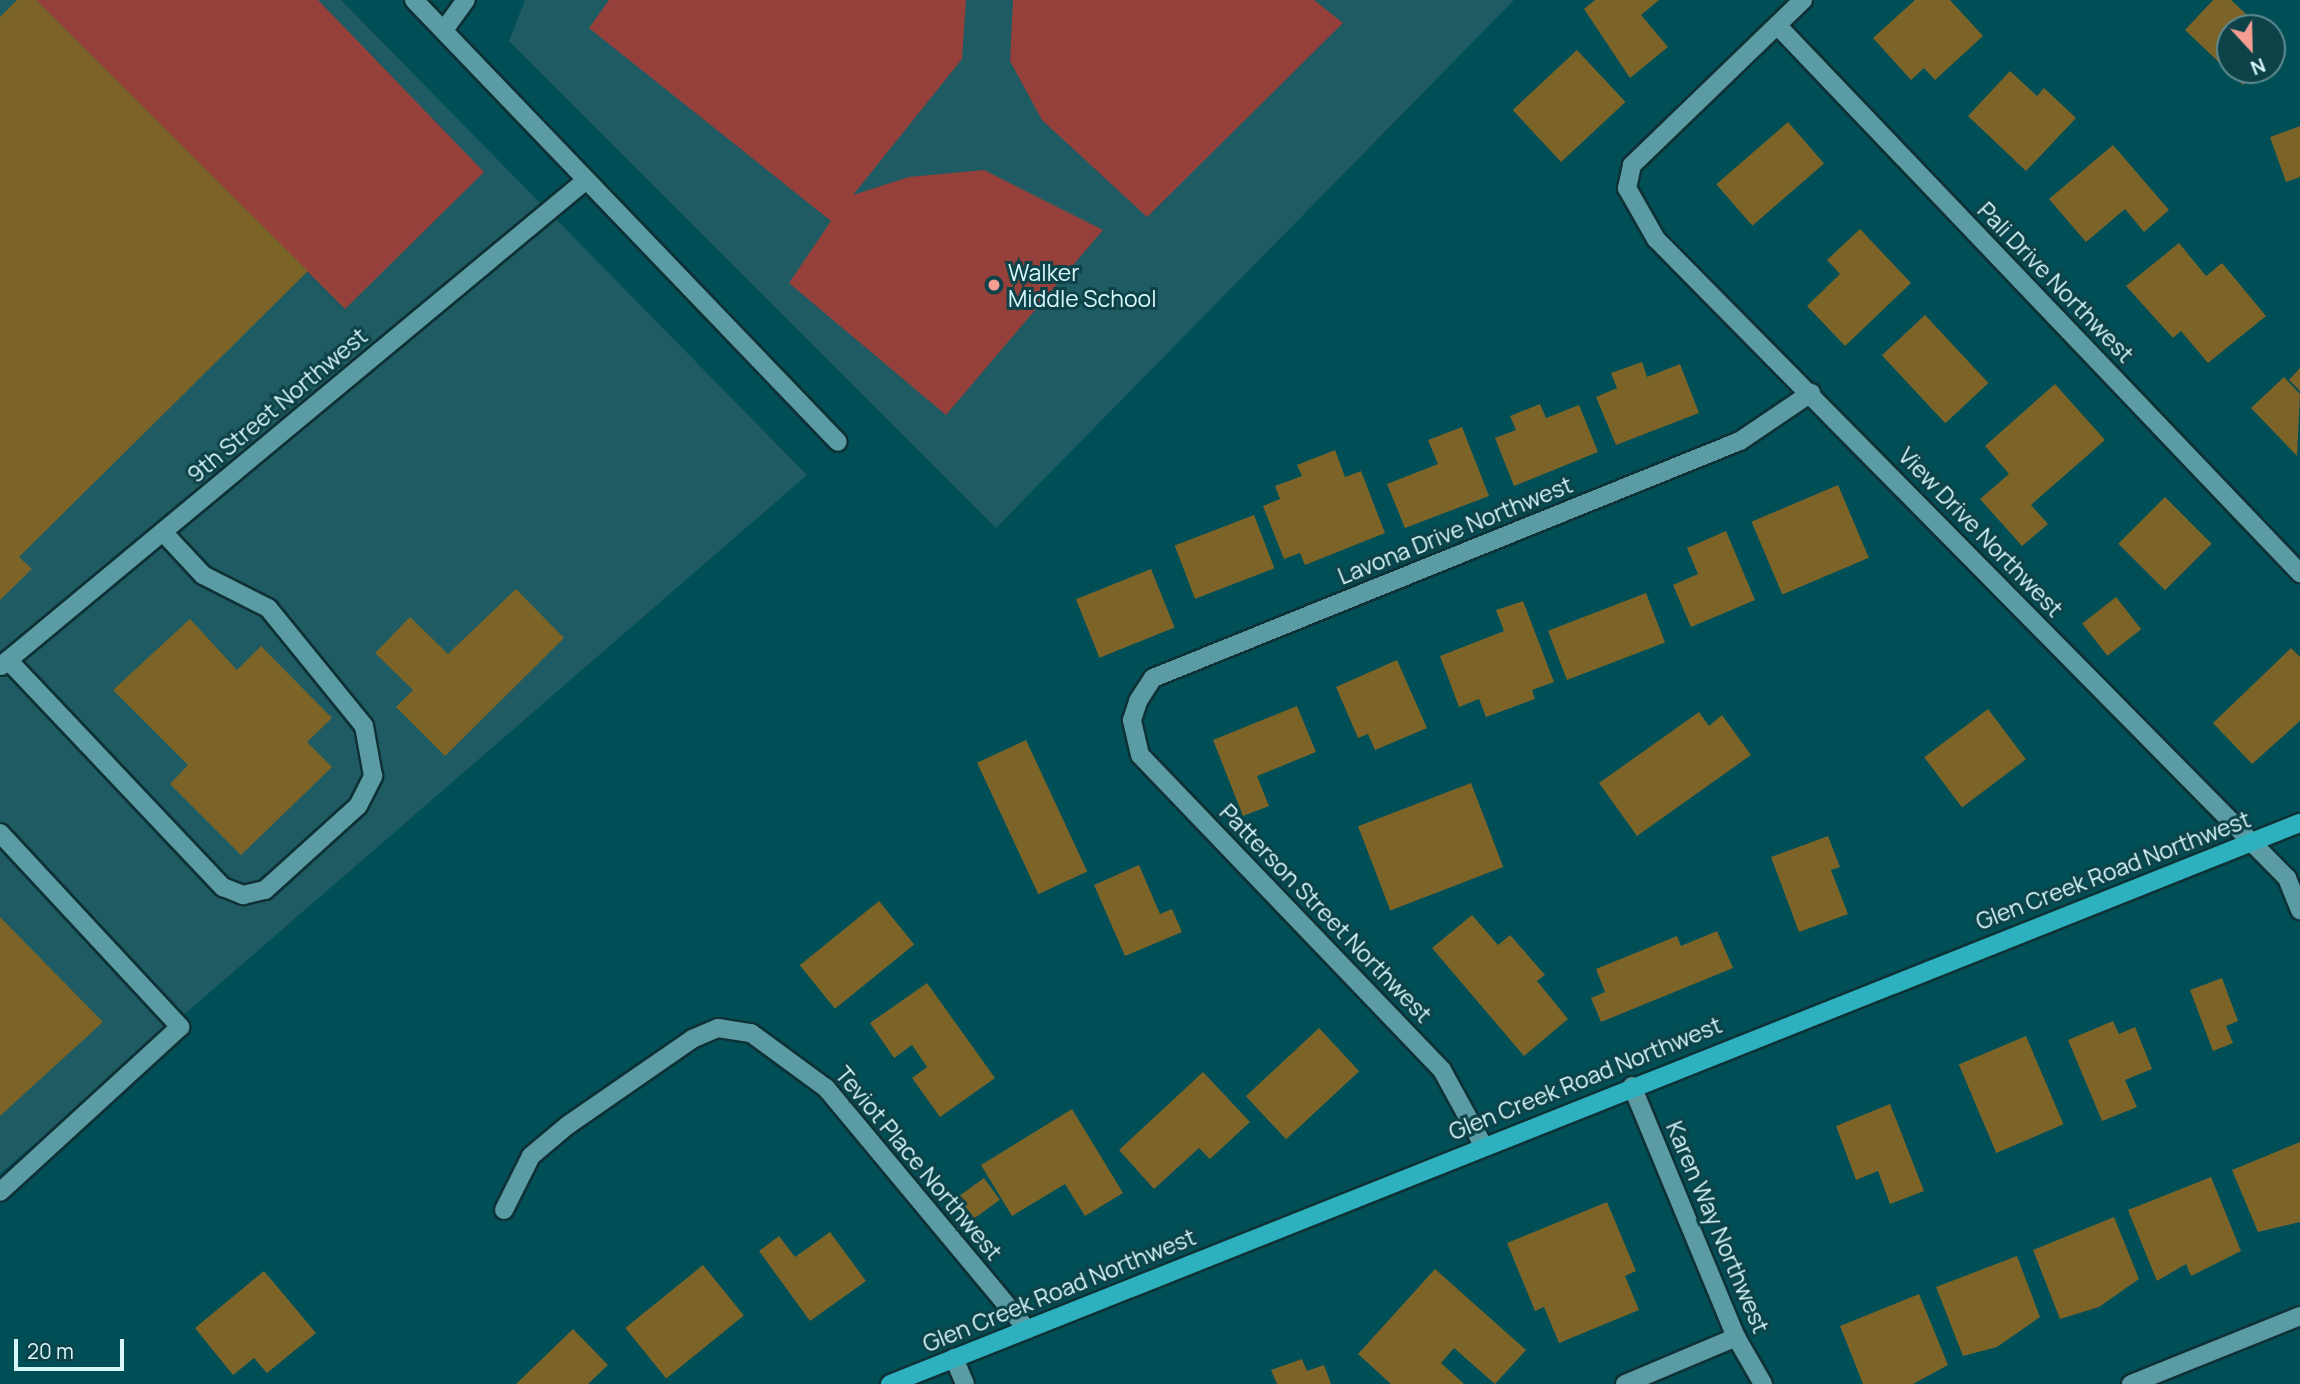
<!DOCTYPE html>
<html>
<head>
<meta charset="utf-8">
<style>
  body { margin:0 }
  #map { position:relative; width:2300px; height:1384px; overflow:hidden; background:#004f57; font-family:Manrope,sans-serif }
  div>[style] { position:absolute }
  .built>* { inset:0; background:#1f5b62 }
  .green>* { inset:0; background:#95403a }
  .building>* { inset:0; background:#7c6429; transform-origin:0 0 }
  .roads { filter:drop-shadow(2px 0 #0e3135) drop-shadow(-2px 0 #0e3135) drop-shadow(0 2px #0e3135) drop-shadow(0 -2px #0e3135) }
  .minor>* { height:18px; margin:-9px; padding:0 9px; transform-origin:9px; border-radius:9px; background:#5b9ba4 }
  .major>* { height:18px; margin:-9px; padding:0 9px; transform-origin:9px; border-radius:9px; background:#2eb1bf }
  .dots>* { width:19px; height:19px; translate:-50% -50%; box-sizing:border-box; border:4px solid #0d4248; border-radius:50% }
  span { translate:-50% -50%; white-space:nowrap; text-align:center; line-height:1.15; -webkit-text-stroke:6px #0d4248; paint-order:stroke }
  .poi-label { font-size:23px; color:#d7f7fb }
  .left { translate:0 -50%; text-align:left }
  .street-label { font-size:23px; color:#d7f7fb }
  .north { position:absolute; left:2216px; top:14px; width:70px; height:70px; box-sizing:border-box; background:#0d4248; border:2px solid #5e8a90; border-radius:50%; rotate:158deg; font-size:19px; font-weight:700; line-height:28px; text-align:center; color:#d7f7fb }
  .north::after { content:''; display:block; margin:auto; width:24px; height:32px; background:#f59c93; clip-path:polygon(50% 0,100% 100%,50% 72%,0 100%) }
  .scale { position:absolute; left:14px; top:1339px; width:110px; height:32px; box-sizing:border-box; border:4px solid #d7f7fb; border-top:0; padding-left:9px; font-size:21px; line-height:24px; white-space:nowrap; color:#d7f7fb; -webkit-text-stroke:5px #0d4248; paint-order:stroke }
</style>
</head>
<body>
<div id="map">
  <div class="built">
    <div style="clip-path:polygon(0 0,341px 0,807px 475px,0 1174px)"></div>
    <div style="clip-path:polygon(525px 0,1514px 0,996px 528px,509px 41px)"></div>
  </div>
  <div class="green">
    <div style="clip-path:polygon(36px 0,318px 0,484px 172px,345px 309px)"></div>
    <div style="clip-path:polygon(609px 0,966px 0,962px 59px,853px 195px,909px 177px,984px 170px,1103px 230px,946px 415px,789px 283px,831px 221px,589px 28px)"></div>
    <div style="clip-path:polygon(1013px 0,1314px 0,1343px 23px,1147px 217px,1042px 120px,1010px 61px)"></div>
  </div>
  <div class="building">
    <div style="clip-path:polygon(17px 0,36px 0,308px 271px,19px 557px,32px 569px,0 600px,0 17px)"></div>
    <div style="clip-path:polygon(1595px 0,1659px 0,1641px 15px,1668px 47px,1630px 78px,1584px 9px)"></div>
    <div style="clip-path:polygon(1915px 0,1950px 0,1983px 36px,1935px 80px,1924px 68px,1911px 80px,1873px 38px)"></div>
    <div style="clip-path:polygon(2213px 0,2231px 0,2261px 28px,2230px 28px,2230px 70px,2257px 70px,2243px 85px,2185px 30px)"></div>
    <div style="left:1577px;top:50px;width:71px;height:88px;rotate:47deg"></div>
    <div style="clip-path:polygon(2010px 71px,2037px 96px,2044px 88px,2076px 118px,2026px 171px,1968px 116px)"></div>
    <div style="left:1788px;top:122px;width:55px;height:95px;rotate:49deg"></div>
    <div style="clip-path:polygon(2300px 126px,2300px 177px,2286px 182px,2270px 137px)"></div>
    <div style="clip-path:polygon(2113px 145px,2169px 210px,2144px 232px,2125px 209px,2086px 242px,2049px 199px)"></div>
    <div style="clip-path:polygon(1860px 229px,1911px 283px,1845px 346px,1807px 306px,1840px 274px,1827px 260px)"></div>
    <div style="clip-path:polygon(2179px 243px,2206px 276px,2222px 263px,2266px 316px,2208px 363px,2181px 331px,2173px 338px,2126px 286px)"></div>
    <div style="left:1925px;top:315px;width:93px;height:59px;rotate:47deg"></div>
    <div style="clip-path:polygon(1642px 362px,1647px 377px,1680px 364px,1699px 413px,1616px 445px,1596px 397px,1617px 388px,1611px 373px)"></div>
    <div style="clip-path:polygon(2300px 368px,2300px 391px,2289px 380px)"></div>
    <div style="clip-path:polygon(2284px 377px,2300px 394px,2297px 456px,2251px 408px)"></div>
    <div style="clip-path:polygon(2055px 384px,2105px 440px,2031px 505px,2048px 524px,2022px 546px,1980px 499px,2009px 474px,1985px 446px)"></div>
    <div style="clip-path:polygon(1540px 404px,1546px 418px,1579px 405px,1598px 452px,1514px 486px,1495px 438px,1516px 430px,1510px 416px)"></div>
    <div style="clip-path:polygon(1462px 427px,1489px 496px,1405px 528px,1387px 484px,1438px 464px,1428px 440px)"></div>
    <div style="clip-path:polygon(1335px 450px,1345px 477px,1361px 471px,1385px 533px,1305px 565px,1300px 553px,1284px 559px,1263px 506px,1280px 499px,1275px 486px,1302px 476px,1297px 465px)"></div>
    <div style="left:1838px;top:485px;width:79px;height:94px;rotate:67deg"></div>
    <div style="left:2165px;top:497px;width:66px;height:66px;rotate:45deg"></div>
    <div style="left:1254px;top:515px;width:57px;height:85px;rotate:69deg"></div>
    <div style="clip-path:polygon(1726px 531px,1755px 600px,1691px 627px,1673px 585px,1698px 574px,1687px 548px)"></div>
    <div style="left:1151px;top:569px;width:63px;height:81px;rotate:68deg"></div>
    <div style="clip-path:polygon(516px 589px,564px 638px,445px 756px,396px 707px,413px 690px,375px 653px,410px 617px,448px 654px)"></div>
    <div style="left:1646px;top:593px;width:53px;height:105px;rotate:69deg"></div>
    <div style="left:2116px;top:597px;width:41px;height:43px;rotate:52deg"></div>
    <div style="clip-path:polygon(1523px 601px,1554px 682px,1532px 690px,1535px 699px,1486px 717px,1479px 699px,1459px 707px,1440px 656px,1504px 631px,1496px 610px)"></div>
    <div style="clip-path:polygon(190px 619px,237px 670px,261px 646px,332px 718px,307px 742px,332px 767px,241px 855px,170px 784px,188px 765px,113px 690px)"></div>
    <div style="clip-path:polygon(2291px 648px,2300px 657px,2300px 721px,2252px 764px,2213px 723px)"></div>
    <div style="clip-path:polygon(1397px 660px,1427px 728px,1375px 750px,1368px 734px,1358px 738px,1336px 687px)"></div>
    <div style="clip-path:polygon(1297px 706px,1316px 752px,1257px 776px,1269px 806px,1243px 816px,1213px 740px)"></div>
    <div style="left:1988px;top:709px;width:63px;height:80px;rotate:53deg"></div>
    <div style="clip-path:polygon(1699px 712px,1709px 726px,1722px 715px,1751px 755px,1637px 836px,1599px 783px)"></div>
    <div style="left:1026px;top:740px;width:145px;height:54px;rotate:65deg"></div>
    <div style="left:1471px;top:783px;width:90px;height:121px;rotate:69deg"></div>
    <div style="clip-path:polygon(1828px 836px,1840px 867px,1831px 870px,1848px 914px,1799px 932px,1771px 857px)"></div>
    <div style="clip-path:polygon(1139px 865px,1160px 914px,1172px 909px,1182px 932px,1125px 956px,1094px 885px)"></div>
    <div style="left:879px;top:901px;width:56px;height:102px;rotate:51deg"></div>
    <div style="clip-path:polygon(1472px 915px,1498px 945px,1510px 935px,1545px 975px,1537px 981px,1568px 1019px,1524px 1056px,1432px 948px)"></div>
    <div style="clip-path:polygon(0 917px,103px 1022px,0 1116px)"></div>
    <div style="clip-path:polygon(1717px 931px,1733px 968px,1601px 1022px,1591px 998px,1605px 992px,1596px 969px,1677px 936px,1681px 946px)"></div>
    <div style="clip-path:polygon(2222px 978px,2238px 1021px,2226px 1026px,2233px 1043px,2213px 1051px,2190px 990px)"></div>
    <div style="clip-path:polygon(927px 983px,995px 1078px,940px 1117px,912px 1078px,927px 1067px,912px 1045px,894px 1058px,870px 1023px)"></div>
    <div style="clip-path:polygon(2113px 1021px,2119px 1034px,2135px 1027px,2152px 1069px,2125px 1080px,2137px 1107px,2102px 1121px,2068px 1040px)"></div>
    <div style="left:1319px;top:1028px;width:59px;height:100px;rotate:47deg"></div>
    <div style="left:2026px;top:1036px;width:96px;height:73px;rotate:67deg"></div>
    <div style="clip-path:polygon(1203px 1072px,1250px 1122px,1210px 1159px,1199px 1148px,1154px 1189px,1119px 1150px)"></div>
    <div style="clip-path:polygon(1890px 1104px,1924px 1191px,1890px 1204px,1878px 1171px,1856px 1180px,1836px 1126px)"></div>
    <div style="clip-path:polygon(1072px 1109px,1123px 1193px,1085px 1216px,1065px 1184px,1012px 1216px,981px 1165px)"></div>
    <div style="clip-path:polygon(2300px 1142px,2300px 1222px,2258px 1232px,2232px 1170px)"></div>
    <div style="clip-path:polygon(2211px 1177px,2241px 1251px,2191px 1276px,2186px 1264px,2157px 1281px,2128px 1210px)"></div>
    <div style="left:984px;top:1178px;width:27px;height:32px;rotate:54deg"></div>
    <div style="clip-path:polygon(1607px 1202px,1636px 1271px,1625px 1276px,1639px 1310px,1559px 1343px,1544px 1307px,1535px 1311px,1507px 1243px)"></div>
    <div style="clip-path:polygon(2114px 1217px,2139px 1279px,2099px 1307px,2060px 1319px,2033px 1250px)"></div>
    <div style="clip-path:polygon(830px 1232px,866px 1281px,810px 1321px,759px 1251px,779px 1236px,795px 1257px)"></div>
    <div style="clip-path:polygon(2017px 1256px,2040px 1317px,1997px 1347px,1963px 1356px,1936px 1287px)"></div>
    <div style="left:703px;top:1265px;width:65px;height:100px;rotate:51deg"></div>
    <div style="clip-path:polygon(1435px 1269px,1526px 1350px,1495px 1384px,1454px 1348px,1441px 1363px,1464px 1384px,1391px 1384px,1358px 1354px)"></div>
    <div style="clip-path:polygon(264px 1271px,316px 1333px,267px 1373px,254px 1358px,233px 1375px,195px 1328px)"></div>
    <div style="clip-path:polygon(1919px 1294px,1948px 1365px,1913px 1384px,1863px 1384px,1840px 1326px)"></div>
    <div style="clip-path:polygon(573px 1329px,608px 1365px,588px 1384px,516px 1384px)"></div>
    <div style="clip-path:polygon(1302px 1359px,1307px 1371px,1324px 1365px,1331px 1384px,1277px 1384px,1271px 1370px)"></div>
  </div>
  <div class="roads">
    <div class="minor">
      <div style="left:414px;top:0;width:612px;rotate:46.19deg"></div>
      <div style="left:1803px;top:0;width:238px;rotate:136deg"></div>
      <div style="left:1632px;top:165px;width:24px;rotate:102deg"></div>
      <div style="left:1627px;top:188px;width:59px;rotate:60.4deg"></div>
      <div style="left:1656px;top:239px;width:898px;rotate:45.36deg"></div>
      <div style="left:2287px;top:878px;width:35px;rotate:68deg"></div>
      <div style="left:1777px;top:25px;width:758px;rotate:46.34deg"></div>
      <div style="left:444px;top:30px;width:37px;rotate:-54deg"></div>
      <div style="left:8px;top:660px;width:313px;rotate:46.6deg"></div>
      <div style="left:223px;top:887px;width:22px;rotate:22deg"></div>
      <div style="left:243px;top:895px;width:23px;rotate:-13deg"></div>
      <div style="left:265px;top:890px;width:125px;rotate:-42.1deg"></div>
      <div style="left:358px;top:806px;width:34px;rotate:-63deg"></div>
      <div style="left:373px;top:776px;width:51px;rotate:-100.2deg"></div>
      <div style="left:364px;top:726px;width:152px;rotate:-129.1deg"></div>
      <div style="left:268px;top:608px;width:73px;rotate:-153.1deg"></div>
      <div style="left:203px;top:575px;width:59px;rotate:-132.9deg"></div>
      <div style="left:1px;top:666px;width:759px;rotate:-39.71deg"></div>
      <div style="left:0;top:833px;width:265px;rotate:47.1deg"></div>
      <div style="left:180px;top:1027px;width:244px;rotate:137.5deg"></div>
      <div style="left:1632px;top:1086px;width:272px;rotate:67.5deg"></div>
      <div style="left:1736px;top:1337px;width:54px;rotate:60.1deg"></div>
      <div style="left:1483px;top:1145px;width:85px;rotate:-118.7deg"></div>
      <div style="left:1442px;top:1070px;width:436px;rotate:-133.8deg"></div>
      <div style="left:1140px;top:755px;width:36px;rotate:-103deg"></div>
      <div style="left:1132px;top:720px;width:20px;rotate:-72deg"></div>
      <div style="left:1138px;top:701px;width:27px;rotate:-57deg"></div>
      <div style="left:1153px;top:678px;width:633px;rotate:-21.99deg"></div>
      <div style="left:1740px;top:441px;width:86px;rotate:-34.1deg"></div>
      <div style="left:504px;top:1210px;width:60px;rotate:-63.4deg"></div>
      <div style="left:531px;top:1156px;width:48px;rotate:-40deg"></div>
      <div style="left:568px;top:1125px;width:151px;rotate:-34.7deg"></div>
      <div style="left:692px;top:1039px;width:28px;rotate:-23deg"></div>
      <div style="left:718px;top:1028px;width:33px;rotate:9deg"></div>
      <div style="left:751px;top:1033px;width:93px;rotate:36.3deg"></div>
      <div style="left:826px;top:1088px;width:314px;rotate:50.2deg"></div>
      <div style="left:954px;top:1358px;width:28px;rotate:67deg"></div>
      <div style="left:1625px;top:1384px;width:121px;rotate:-22.9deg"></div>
      <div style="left:2131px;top:1384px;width:182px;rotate:-21.9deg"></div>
    </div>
    <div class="major">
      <div style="left:890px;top:1384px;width:1518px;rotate:-21.7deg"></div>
    </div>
  </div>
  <div class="dots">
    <div style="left:994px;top:285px;background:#f59c93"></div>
  </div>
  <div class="poi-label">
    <span class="left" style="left:1008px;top:285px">Walker<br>Middle School</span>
  </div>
  <div class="street-label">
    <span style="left:2056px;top:282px;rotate:46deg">Pali Drive Northwest</span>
    <span style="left:277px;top:405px;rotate:-40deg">9th Street Northwest</span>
    <span style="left:1455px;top:530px;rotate:-22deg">Lavona Drive Northwest</span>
    <span style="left:1981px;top:532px;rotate:46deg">View Drive Northwest</span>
    <span style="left:2113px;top:870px;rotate:-21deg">Glen Creek Road Northwest</span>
    <span style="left:1326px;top:913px;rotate:46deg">Patterson Street Northwest</span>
    <span style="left:1585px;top:1078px;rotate:-22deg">Glen Creek Road Northwest</span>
    <span style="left:919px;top:1163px;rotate:50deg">Teviot Place Northwest</span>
    <span style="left:1718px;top:1227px;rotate:67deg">Karen Way Northwest</span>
    <span style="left:1059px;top:1290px;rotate:-22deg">Glen Creek Road Northwest</span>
  </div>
  <div class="north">N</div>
  <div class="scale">20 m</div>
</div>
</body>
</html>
